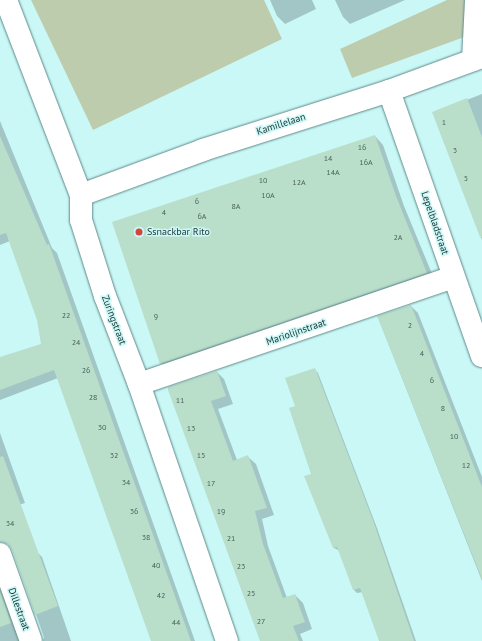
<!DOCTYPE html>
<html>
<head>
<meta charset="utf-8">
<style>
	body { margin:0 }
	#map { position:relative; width:482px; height:641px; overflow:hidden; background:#caf8f7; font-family:"PT Sans",sans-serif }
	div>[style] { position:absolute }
	.green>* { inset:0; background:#beccae }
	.shadow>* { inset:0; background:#0003 }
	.building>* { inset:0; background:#b9deca }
	.roads { filter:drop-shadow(0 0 1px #5e8988) drop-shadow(0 0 1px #5e8988) }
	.minor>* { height:22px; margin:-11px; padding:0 11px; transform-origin:11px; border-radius:11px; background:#fff }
	.dots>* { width:11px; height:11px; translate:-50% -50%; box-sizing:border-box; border:2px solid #caf8f7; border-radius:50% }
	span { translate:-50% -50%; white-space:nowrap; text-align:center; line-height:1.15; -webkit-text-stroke:3px #caf8f7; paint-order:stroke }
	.number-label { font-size:8px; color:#4c625d }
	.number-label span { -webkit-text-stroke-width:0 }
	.street-label { font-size:10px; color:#273939 }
	.poi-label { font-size:10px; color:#273939 }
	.left { translate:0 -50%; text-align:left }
</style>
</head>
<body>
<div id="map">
	<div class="green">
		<div style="clip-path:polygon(31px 0,264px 0,282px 39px,93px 130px)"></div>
		<div style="clip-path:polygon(447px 0,465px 0,467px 36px,352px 78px,340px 49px)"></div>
	</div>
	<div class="shadow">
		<div style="clip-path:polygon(270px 0,312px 0,316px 9px,285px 24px,277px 16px)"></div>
		<div style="clip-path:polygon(335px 0,405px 0,350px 24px,343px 17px)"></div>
		<div style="clip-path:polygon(482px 94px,482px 240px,433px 113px)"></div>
		<div style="clip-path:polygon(0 121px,52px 248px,57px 253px,195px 641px,152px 641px,58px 378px,0 400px,0 358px,42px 344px,38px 319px,10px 241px,0 245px)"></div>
		<div style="clip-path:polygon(375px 136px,383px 145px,404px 206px,435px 281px,169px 372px,161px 363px)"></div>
		<div style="clip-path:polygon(411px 306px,418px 313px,482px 477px,482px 581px,378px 317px)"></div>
		<div style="clip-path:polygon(314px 369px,318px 373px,377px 528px,416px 641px,381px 641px,363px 592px,357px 593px,354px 590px,340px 551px,334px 548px,296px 406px)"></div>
		<div style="clip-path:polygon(217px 372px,224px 379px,233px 404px,218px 409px,237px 460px,248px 457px,256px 464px,274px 515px,262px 519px,268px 546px,287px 598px,295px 595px,303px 603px,312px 629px,300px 634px,303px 641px,261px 641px,169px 388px)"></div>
		<div style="clip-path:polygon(0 433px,25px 503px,0 511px)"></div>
		<div style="clip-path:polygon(38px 553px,42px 557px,71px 641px,43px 641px,44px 637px,16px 558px)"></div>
		<div style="clip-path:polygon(0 586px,20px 641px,0 641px)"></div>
	</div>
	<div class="building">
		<div style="clip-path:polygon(467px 98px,482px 137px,482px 237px,480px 237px,432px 112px)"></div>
		<div style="clip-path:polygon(375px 135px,396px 196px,427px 273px,160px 364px,112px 222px)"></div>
		<div style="clip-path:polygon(0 136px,47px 245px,49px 244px,191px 641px,151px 641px,54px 370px,0 390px,0 357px,41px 344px,37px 320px,6px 233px,0 235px)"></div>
		<div style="clip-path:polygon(411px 305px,482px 487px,482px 579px,377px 316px)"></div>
		<div style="clip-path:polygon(315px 368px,374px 523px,414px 641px,379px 641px,360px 588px,353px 590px,337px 547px,333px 548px,304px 476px,311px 474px,289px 408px,295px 406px,285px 378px)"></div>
		<div style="clip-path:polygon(217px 371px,226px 396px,211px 401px,233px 461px,248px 455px,267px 508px,255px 511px,263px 544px,283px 598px,295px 594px,305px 622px,293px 626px,299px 641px,260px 641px,168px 390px,168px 387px)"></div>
		<div style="clip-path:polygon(3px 456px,58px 606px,35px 615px,12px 550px,8px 544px,0 542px,0 457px)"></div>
		<div style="clip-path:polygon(0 591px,11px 623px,0 627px)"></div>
	</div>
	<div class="roads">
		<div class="minor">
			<div style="left:6px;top:0;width:209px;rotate:69deg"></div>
			<div style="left:81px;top:195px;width:25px;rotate:90deg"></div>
			<div style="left:81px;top:220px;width:80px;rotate:72.5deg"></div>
			<div style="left:105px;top:296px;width:94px;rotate:68.9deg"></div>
			<div style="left:139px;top:384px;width:272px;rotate:71.1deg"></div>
			<div style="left:473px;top:60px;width:60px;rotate:-87.1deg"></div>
			<div style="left:389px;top:91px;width:281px;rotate:70.7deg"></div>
			<div style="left:81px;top:195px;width:130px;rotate:-20.2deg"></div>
			<div style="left:203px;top:150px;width:195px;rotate:-17.6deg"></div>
			<div style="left:389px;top:91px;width:99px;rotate:-20.1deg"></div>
			<div style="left:139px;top:384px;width:332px;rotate:-18.8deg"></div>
			<div style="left:0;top:554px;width:92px;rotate:70.4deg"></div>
		</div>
	</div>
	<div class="dots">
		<div style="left:139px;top:232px;background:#d2443d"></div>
	</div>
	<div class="number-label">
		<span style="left:444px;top:123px">1</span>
		<span style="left:362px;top:148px">16</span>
		<span style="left:455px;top:151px">3</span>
		<span style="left:328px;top:159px">14</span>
		<span style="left:366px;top:163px">16A</span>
		<span style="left:333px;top:173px">14A</span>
		<span style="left:466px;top:179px">5</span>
		<span style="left:263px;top:181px">10</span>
		<span style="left:299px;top:183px">12A</span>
		<span style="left:268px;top:196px">10A</span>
		<span style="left:197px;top:202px">6</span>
		<span style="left:236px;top:207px">8A</span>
		<span style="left:164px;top:213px">4</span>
		<span style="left:202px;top:217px">6A</span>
		<span style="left:398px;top:238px">2A</span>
		<span style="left:66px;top:316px">22</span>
		<span style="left:156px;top:317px">9</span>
		<span style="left:410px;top:326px">2</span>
		<span style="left:76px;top:343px">24</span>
		<span style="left:422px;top:354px">4</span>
		<span style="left:86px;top:371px">26</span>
		<span style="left:432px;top:381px">6</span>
		<span style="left:93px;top:398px">28</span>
		<span style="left:180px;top:401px">11</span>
		<span style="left:443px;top:409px">8</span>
		<span style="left:102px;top:428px">30</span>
		<span style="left:191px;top:429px">13</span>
		<span style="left:454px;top:437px">10</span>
		<span style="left:114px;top:456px">32</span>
		<span style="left:201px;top:456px">15</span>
		<span style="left:466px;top:466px">12</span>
		<span style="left:126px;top:483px">34</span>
		<span style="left:211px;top:484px">17</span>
		<span style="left:134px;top:512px">36</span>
		<span style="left:221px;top:512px">19</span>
		<span style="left:10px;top:524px">34</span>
		<span style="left:146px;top:538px">38</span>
		<span style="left:231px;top:539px">21</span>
		<span style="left:156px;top:566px">40</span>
		<span style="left:241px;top:567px">23</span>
		<span style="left:251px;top:594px">25</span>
		<span style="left:161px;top:596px">42</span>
		<span style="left:261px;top:622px">27</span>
		<span style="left:176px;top:623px">44</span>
	</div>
	<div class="street-label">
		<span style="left:281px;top:124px;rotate:-18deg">Kamillelaan</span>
		<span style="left:435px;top:223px;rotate:71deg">Lepelbladstraat</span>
		<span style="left:114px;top:320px;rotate:69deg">Zuringstraat</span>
		<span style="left:296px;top:332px;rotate:-19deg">Mariolijnstraat</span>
		<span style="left:19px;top:609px;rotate:70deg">Dillestraat</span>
	</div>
	<div class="poi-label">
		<span class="left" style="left:147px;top:232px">Ssnackbar Rito</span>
	</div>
</div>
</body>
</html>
